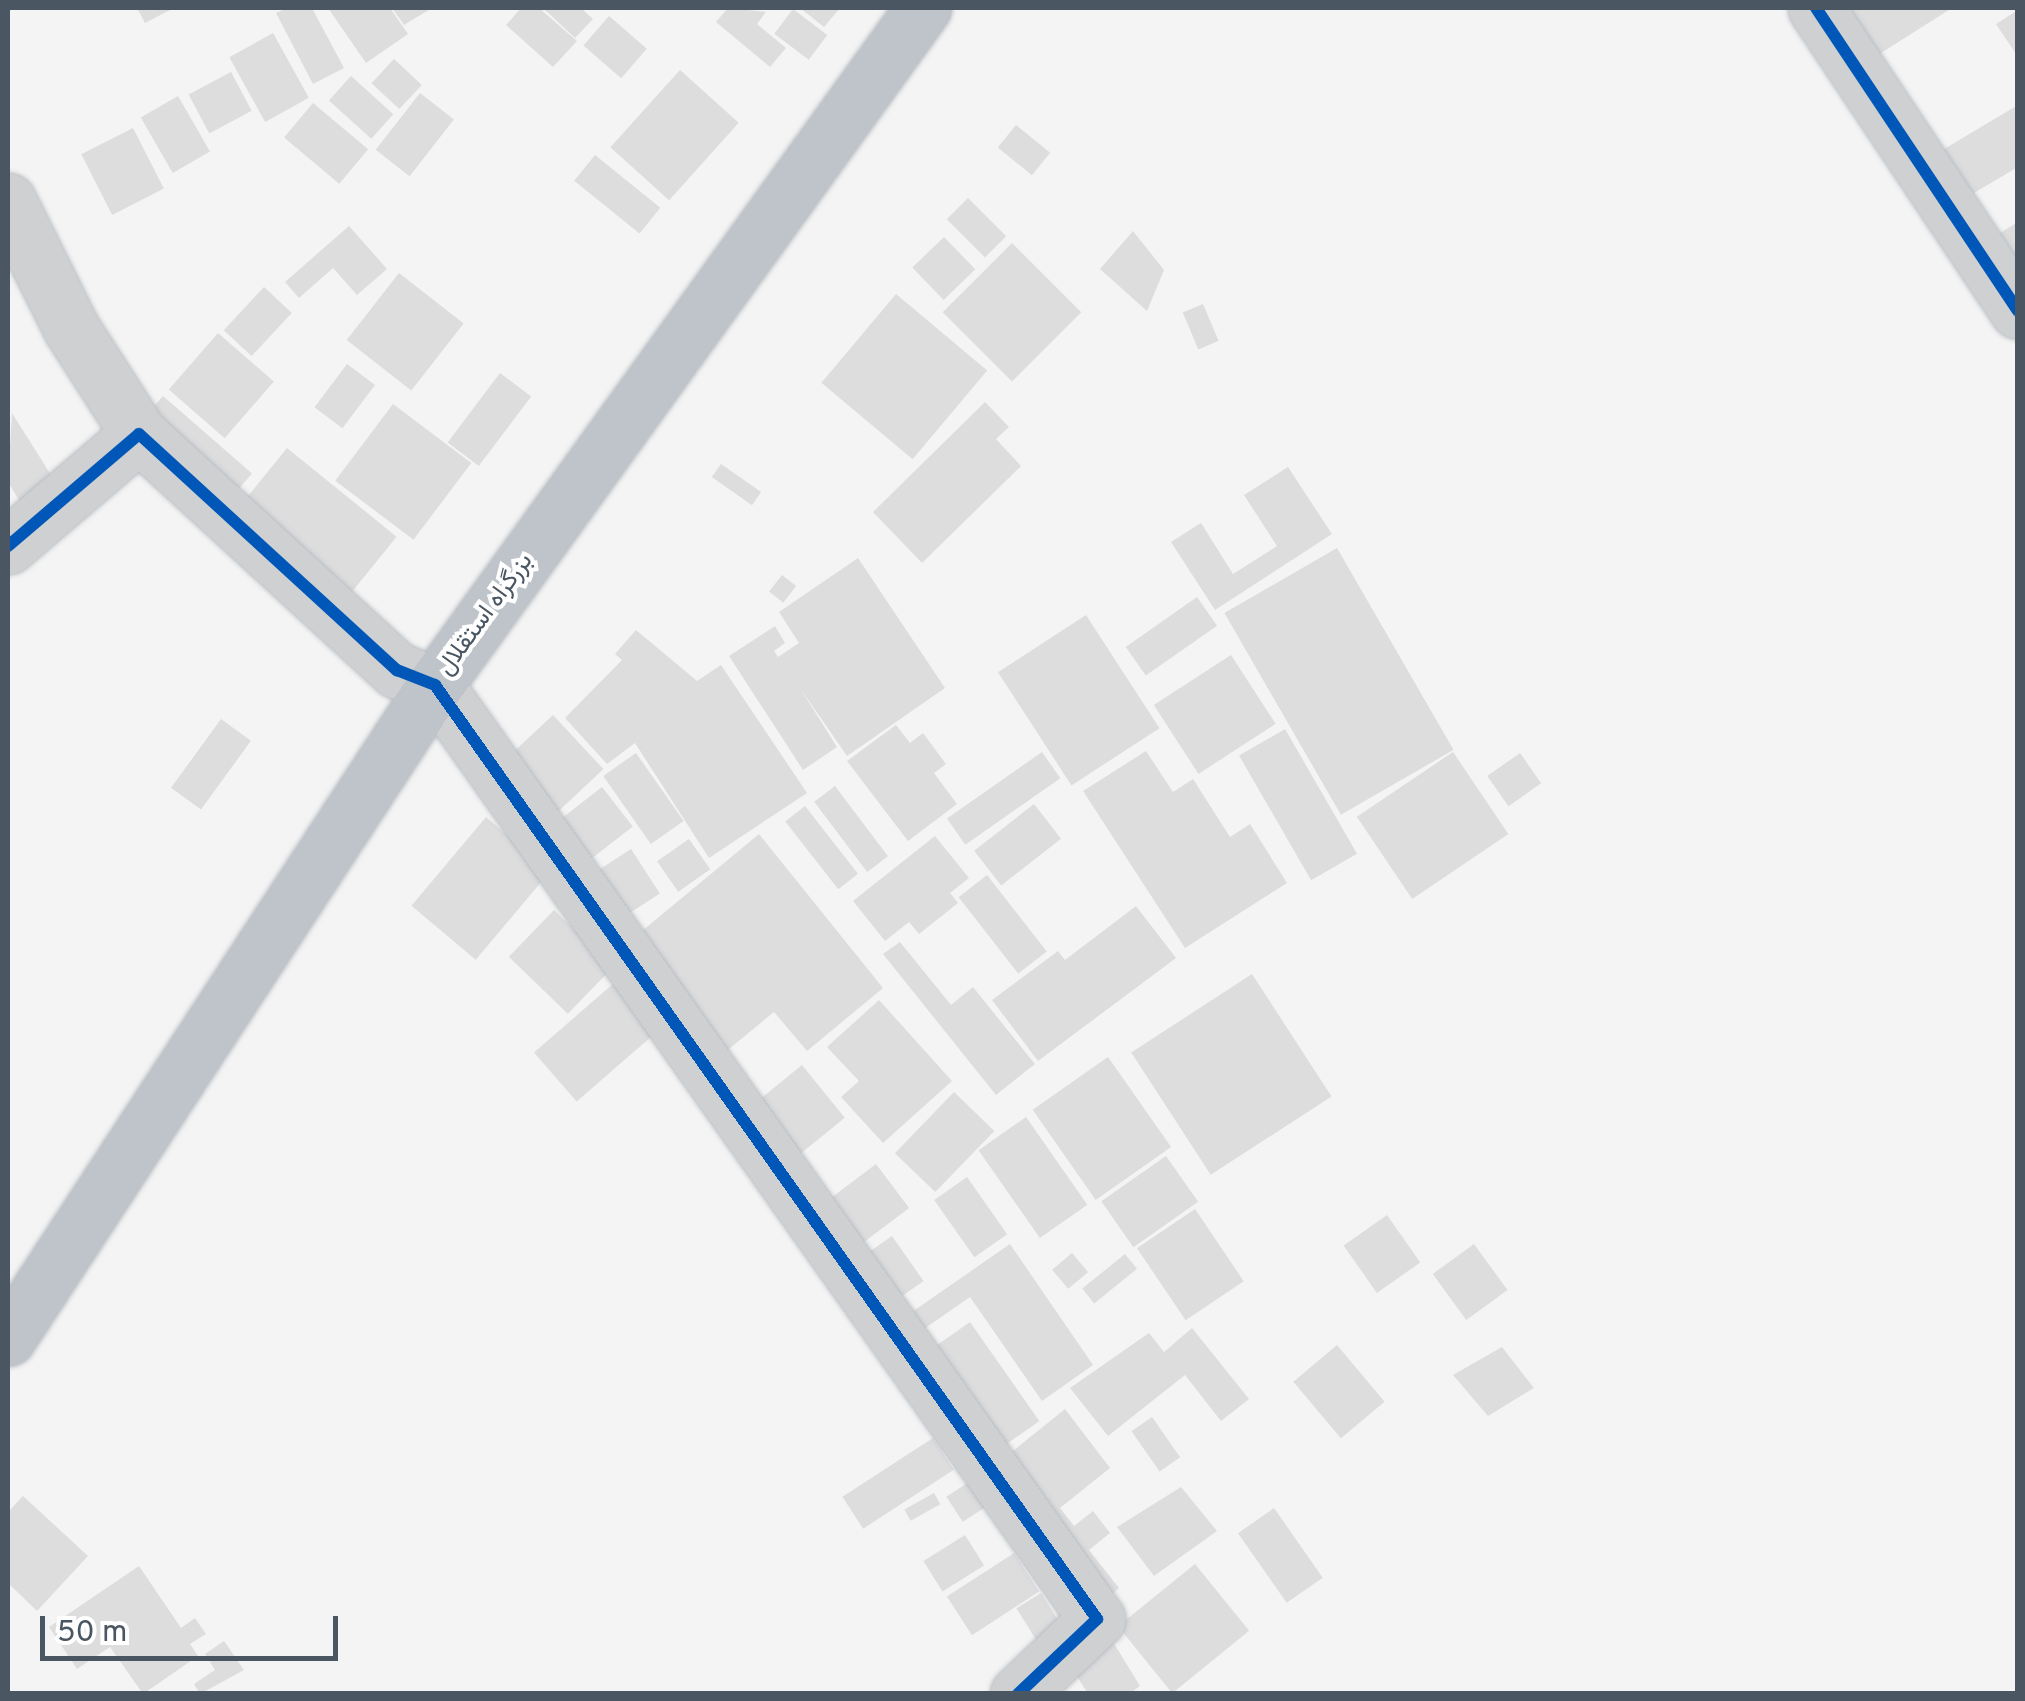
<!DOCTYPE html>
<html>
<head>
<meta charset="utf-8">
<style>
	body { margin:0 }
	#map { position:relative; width:2025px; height:1701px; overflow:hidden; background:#f4f4f4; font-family:Overpass,Vazirmatn,sans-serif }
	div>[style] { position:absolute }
	.building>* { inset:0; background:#ddddde; transform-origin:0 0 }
	.roads { filter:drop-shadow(0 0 2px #b9bec3) drop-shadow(0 0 2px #b9bec3) }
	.minor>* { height:55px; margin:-27.5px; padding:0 27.5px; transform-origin:27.5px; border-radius:27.5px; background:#ced0d2 }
	.highway>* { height:55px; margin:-27.5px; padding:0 27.5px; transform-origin:27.5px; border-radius:27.5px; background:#bec4c9 }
	.cycleway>* { height:12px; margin:-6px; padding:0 6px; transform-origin:6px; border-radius:6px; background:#0057b8 }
	span { translate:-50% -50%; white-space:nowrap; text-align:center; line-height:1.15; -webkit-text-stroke:8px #fff; paint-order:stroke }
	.street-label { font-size:25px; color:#4a5661 }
	.frame { position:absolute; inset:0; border:10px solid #4a5661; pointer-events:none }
	.scale { position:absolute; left:40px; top:1616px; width:298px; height:45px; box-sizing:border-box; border:5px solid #4a5661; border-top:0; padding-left:12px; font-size:30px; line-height:35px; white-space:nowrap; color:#4a5661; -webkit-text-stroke:8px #fff; paint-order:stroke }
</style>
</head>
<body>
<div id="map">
	<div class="building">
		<div style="clip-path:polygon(137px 8px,174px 8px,145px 23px)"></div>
		<div style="clip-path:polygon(287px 8px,312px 8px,344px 68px,313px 84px,276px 13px)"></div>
		<div style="clip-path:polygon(328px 8px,390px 8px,408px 34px,366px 63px)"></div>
		<div style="clip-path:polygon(392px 8px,432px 8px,404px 25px)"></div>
		<div style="clip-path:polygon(521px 8px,539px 8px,577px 41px,553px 67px,506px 25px)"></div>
		<div style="clip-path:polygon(543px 8px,581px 8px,593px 19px,575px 38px)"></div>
		<div style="clip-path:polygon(728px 8px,766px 12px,757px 24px,786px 48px,770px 67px,716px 22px)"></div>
		<div style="clip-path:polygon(800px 8px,840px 8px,824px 27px)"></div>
		<div style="clip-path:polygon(1835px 8px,1952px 8px,1870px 60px)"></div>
		<div style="left:793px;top:9px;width:43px;height:31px;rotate:37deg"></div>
		<div style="clip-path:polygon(2018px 10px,2018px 57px,1996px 24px)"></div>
		<div style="left:609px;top:16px;width:50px;height:39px;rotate:41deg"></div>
		<div style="left:273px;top:33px;width:74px;height:50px;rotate:61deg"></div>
		<div style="left:394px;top:59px;width:38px;height:33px;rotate:43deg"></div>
		<div style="left:680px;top:70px;width:79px;height:104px;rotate:42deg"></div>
		<div style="left:231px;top:72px;width:44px;height:48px;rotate:62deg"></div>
		<div style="left:351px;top:76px;width:57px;height:33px;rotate:42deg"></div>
		<div style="left:420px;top:93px;width:43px;height:72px;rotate:38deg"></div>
		<div style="left:178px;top:96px;width:64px;height:43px;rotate:60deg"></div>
		<div style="left:313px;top:103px;width:72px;height:45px;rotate:40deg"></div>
		<div style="clip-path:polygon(2018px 105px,2018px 167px,1962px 200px,1934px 155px)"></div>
		<div style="left:1016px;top:125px;width:44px;height:29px;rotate:39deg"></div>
		<div style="left:133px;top:128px;width:68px;height:58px;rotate:63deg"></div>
		<div style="left:595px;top:155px;width:84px;height:33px;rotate:39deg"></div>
		<div style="left:968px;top:198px;width:54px;height:30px;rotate:45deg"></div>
		<div style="clip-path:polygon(2018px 222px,2018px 291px,1987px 241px)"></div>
		<div style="clip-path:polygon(349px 226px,387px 269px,357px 295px,333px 268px,299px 298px,285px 282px)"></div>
		<div style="clip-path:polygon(1133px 231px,1164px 270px,1147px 311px,1100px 269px)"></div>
		<div style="left:944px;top:237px;width:45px;height:44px;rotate:46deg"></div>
		<div style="left:1012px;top:243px;width:98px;height:98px;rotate:45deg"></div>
		<div style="left:399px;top:273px;width:82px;height:85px;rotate:38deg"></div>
		<div style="left:264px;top:287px;width:38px;height:59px;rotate:43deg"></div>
		<div style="left:896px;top:294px;width:119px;height:116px;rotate:40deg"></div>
		<div style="left:1203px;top:304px;width:40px;height:22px;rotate:67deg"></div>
		<div style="left:218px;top:333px;width:74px;height:75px;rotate:41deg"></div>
		<div style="left:347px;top:364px;width:35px;height:54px;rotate:37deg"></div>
		<div style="left:500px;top:373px;width:39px;height:87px;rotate:37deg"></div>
		<div style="left:163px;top:396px;width:118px;height:26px;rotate:41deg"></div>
		<div style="clip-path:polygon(985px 402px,1009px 427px,996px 439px,1021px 466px,922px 563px,873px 512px)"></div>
		<div style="left:393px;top:404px;width:98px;height:96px;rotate:37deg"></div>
		<div style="clip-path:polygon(12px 413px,56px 483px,22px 505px,8px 482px)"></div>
		<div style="left:287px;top:448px;width:141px;height:72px;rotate:39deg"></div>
		<div style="left:721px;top:464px;width:49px;height:16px;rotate:35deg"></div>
		<div style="clip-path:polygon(1288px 467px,1332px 534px,1215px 610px,1171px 542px,1201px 523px,1233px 574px,1277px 546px,1244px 495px)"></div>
		<div style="left:1337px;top:548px;width:233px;height:130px;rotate:60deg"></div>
		<div style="clip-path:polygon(858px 558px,945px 688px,847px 756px,800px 688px,837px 747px,803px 770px,729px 656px,775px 626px,785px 643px,774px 651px,778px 657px,799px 643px,779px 612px)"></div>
		<div style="left:782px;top:575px;width:18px;height:21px;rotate:38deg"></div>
		<div style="left:1197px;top:597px;width:35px;height:87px;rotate:55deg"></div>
		<div style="left:1086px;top:615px;width:135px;height:105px;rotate:57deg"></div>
		<div style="clip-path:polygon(636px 630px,697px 681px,721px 665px,807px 793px,709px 858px,635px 743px,607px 764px,565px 718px,622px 660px,615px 654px)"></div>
		<div style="left:1231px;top:655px;width:82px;height:92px;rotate:57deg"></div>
		<div style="left:553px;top:715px;width:74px;height:73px;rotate:47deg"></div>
		<div style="left:221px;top:719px;width:37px;height:85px;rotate:36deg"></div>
		<div style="clip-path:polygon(896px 725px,910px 743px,923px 733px,946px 764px,934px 773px,957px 804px,908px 841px,847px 761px)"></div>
		<div style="left:1285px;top:729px;width:144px;height:53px;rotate:60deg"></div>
		<div style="clip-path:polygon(1146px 751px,1173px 792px,1193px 779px,1230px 837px,1250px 824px,1287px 883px,1185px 948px,1083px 791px)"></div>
		<div style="left:1042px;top:752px;width:32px;height:116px;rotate:55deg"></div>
		<div style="left:1453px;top:752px;width:99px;height:116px;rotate:56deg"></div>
		<div style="left:636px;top:753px;width:83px;height:40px;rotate:55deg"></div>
		<div style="left:1520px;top:753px;width:37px;height:40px;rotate:55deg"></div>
		<div style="left:835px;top:786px;width:88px;height:26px;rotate:53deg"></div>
		<div style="left:602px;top:787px;width:50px;height:68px;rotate:52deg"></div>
		<div style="left:1034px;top:804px;width:44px;height:76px;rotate:52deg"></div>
		<div style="left:805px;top:806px;width:86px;height:25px;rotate:52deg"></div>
		<div style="left:486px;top:817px;width:84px;height:116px;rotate:40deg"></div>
		<div style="clip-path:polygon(759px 834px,883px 988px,807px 1051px,774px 1012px,718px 1058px,624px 946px)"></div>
		<div style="clip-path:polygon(935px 836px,969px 878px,950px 893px,958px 903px,919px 934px,909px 922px,885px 941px,853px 901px)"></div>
		<div style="left:689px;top:839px;width:37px;height:39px;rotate:55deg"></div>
		<div style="left:631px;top:849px;width:53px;height:53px;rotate:57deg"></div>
		<div style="left:987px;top:875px;width:97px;height:36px;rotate:52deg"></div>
		<div style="clip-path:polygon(1136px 906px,1176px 958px,1038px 1061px,992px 1000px,1058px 951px,1065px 960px)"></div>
		<div style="left:554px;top:910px;width:82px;height:65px;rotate:44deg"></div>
		<div style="clip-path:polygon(900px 942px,951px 1005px,973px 987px,1035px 1064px,996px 1095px,883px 954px)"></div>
		<div style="left:1252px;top:974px;width:146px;height:144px;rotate:57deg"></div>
		<div style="left:614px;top:983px;width:65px;height:106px;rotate:49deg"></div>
		<div style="clip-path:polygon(879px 1000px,952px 1081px,883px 1143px,841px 1097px,859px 1081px,827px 1047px)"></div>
		<div style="left:1108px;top:1057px;width:110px;height:92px;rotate:55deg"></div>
		<div style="left:802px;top:1065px;width:68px;height:67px;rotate:51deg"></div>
		<div style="left:954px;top:1092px;width:56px;height:85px;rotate:44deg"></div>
		<div style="left:1026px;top:1117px;width:107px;height:58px;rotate:55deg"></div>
		<div style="left:1166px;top:1156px;width:56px;height:79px;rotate:55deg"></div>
		<div style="left:876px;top:1164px;width:55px;height:61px;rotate:53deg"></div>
		<div style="left:967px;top:1177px;width:70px;height:40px;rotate:55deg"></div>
		<div style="left:1195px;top:1209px;width:87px;height:70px;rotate:56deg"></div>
		<div style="left:1387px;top:1215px;width:58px;height:53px;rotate:55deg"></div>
		<div style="left:892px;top:1236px;width:55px;height:42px;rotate:55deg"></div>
		<div style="clip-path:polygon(1010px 1244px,1093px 1365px,1042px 1401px,970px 1297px,911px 1338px,899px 1321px)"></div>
		<div style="left:1474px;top:1244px;width:57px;height:51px;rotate:54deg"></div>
		<div style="left:1072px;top:1253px;width:25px;height:26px;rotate:50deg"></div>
		<div style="left:1125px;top:1254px;width:19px;height:55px;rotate:51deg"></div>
		<div style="left:970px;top:1322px;width:121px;height:57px;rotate:55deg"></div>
		<div style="clip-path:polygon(1192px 1328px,1249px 1399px,1221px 1421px,1185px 1375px,1108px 1436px,1070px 1388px,1149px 1333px,1164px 1352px)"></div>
		<div style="left:1337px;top:1345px;width:74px;height:57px;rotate:50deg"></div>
		<div style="clip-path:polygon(1502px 1347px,1534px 1388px,1488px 1416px,1453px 1375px)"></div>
		<div style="clip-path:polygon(1065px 1409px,1110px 1468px,1060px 1508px,1074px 1526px,1093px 1511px,1110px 1533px,1089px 1550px,1119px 1588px,1099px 1605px,998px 1463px)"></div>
		<div style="left:1152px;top:1417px;width:49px;height:25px;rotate:55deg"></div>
		<div style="left:933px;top:1438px;width:38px;height:108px;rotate:57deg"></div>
		<div style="left:969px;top:1482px;width:30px;height:27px;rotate:57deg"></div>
		<div style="clip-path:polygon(1181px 1487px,1217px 1531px,1154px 1576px,1117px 1527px)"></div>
		<div style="left:934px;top:1493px;width:13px;height:34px;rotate:61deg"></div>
		<div style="clip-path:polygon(23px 1496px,88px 1556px,37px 1611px,8px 1583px,8px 1512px)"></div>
		<div style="left:1274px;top:1508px;width:85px;height:44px;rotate:55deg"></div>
		<div style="left:965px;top:1535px;width:36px;height:49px;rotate:58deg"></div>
		<div style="left:1014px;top:1553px;width:46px;height:80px;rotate:57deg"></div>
		<div style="left:1195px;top:1564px;width:86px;height:99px;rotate:51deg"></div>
		<div style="clip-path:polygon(139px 1566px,181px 1628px,195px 1618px,206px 1634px,190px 1644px,198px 1656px,143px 1694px,110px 1647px,77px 1669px,49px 1627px)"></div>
		<div style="left:1041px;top:1593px;width:53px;height:29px;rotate:58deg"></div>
		<div style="clip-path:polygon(1110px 1637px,1140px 1686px,1129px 1694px,1088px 1694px,1069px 1663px)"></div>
		<div style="clip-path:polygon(224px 1641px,244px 1670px,200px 1694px,194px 1684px,215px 1670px,205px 1654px)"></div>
	</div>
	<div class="roads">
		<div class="minor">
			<div style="left:1816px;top:8px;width:364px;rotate:56.3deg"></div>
			<div style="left:8px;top:201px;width:142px;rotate:63.6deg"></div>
			<div style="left:71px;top:328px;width:126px;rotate:57.3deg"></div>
			<div style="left:8px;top:546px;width:172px;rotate:-40.5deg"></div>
			<div style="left:139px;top:434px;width:350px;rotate:42.5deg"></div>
			<div style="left:397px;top:670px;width:41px;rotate:21.5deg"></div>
			<div style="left:435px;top:685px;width:1145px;rotate:54.67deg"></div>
			<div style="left:1097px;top:1619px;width:109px;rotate:136.5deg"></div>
		</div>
		<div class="highway">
			<div style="left:8px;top:1338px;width:780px;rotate:-56.82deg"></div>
			<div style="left:435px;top:685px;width:835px;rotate:-54.21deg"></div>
		</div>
	</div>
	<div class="cycleway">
		<div style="left:1816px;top:8px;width:364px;rotate:56.3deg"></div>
		<div style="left:8px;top:546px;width:172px;rotate:-40.5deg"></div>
		<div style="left:139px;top:434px;width:350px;rotate:42.5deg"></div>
		<div style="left:397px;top:670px;width:41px;rotate:21.5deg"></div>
		<div style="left:435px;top:685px;width:1145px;rotate:54.67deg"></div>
		<div style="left:1097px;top:1619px;width:109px;rotate:136.5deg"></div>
	</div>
	<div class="street-label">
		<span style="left:486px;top:615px;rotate:-54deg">بزرگراه استقلال</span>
	</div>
	<div class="frame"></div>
	<div class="scale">50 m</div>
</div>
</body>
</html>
